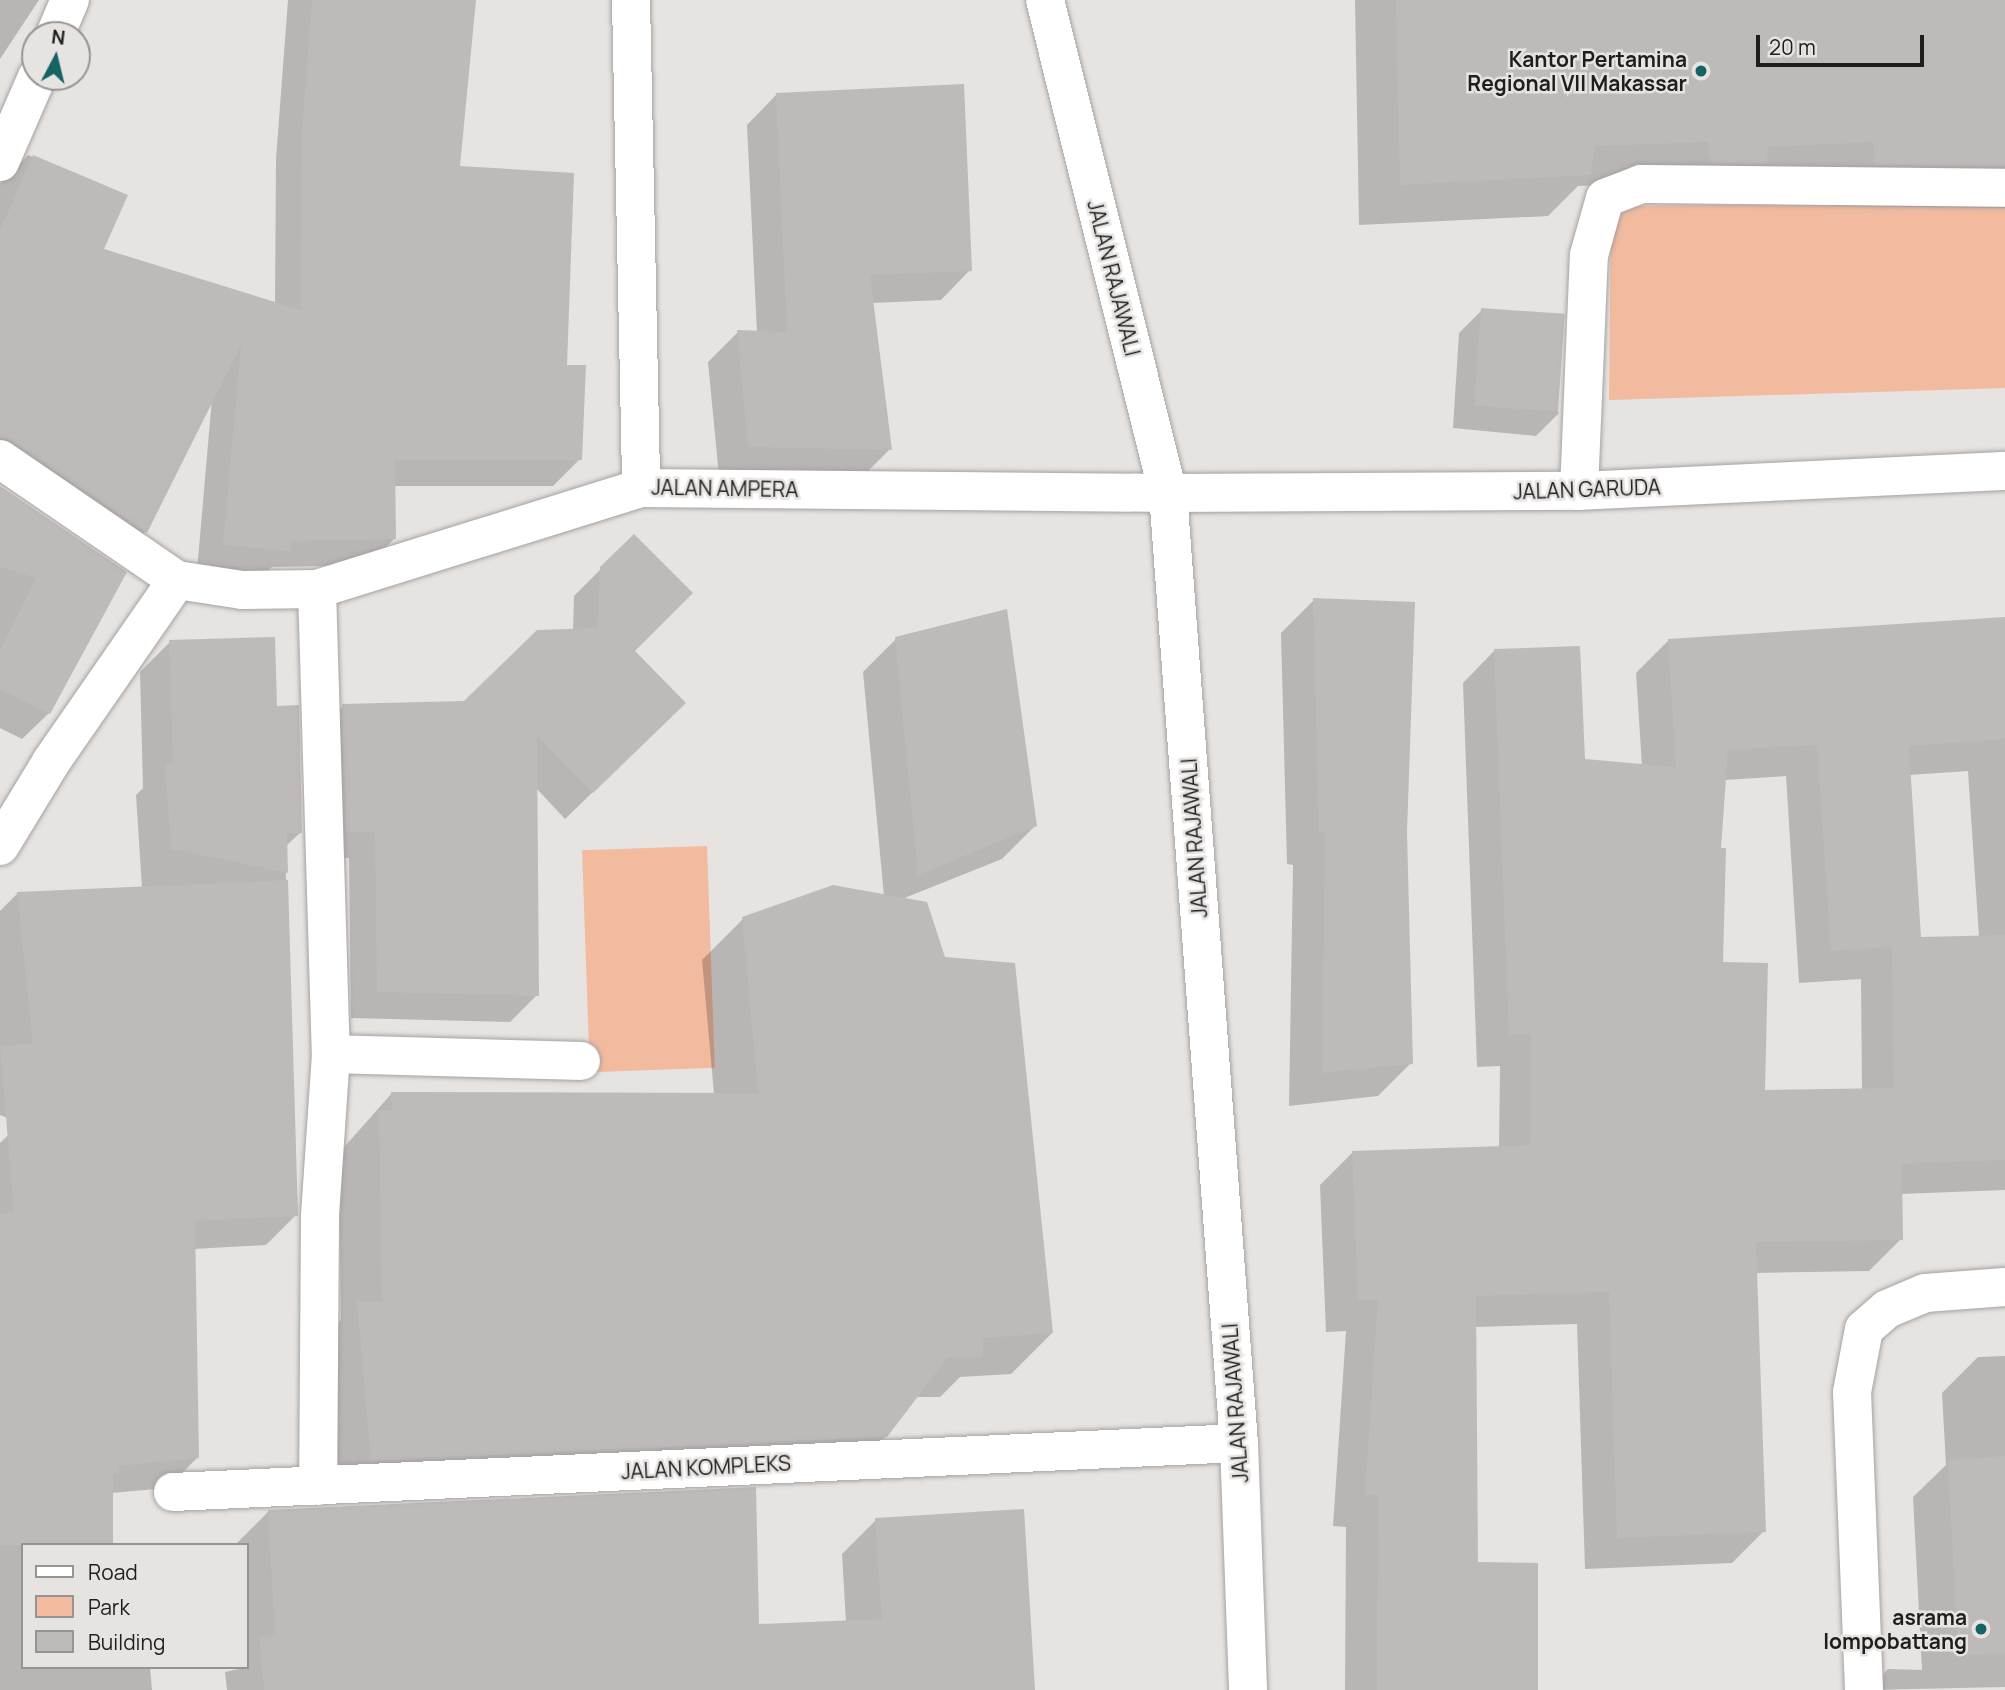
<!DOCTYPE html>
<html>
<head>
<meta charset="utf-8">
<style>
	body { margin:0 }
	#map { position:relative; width:2005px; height:1690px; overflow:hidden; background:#e6e3e1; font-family:Manrope,sans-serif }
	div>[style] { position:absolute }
	.green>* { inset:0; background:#f2ba9e; transform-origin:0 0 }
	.shadow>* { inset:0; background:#0003 }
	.building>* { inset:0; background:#bebab9; transform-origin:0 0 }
	.roads { filter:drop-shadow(0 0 2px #a5a2a0) drop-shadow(0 0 2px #a5a2a0) }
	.minor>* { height:38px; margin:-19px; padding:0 19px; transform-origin:19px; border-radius:19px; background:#fff }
	.major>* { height:38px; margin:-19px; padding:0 19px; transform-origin:19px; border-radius:19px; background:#fff }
	.dots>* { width:19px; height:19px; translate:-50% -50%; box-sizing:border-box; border:4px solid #e6e3e1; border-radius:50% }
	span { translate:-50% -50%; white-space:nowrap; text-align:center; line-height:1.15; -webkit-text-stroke:5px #e6e3e1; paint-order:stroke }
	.poi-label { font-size:21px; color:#1f1e1d; font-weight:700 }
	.right { translate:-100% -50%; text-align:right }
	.street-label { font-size:21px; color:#1f1e1d }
	.legend { position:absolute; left:21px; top:1543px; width:228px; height:126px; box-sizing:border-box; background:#e6e3e1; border:2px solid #969493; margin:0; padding:9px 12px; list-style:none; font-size:21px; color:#1f1e1d }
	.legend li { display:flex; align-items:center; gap:14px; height:35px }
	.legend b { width:35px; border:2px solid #969493 }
	.north { position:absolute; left:21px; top:21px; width:70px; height:70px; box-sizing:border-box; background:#e6e3e1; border:2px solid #969493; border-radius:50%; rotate:7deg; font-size:19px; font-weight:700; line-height:28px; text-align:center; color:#1f1e1d }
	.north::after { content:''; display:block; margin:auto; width:24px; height:32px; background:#146466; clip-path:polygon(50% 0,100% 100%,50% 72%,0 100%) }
	.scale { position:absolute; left:1756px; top:35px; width:168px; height:32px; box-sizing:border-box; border:4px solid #1f1e1d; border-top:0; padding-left:9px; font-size:21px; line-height:24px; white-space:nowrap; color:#1f1e1d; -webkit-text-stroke:5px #e6e3e1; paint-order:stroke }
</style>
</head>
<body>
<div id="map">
	<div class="green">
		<div style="clip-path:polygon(2005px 202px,2005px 388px,1609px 400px,1611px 212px,1623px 206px)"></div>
		<div style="left:707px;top:846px;width:222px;height:125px;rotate:88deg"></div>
	</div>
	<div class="shadow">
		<div style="clip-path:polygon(0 0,39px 0,0 59px)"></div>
		<div style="clip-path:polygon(288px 0,475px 0,458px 168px,565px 367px,580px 459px,553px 486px,393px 486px,394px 539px,368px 565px,272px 567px,262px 577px,197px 571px,212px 398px,145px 532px,119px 558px,0 477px,0 184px,28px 155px,126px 196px,102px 250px,275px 304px,276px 159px)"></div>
		<div style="clip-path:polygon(1355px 0,2005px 0,2005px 208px,1834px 206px,1832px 183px,1740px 187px,1723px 204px,1670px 204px,1667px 183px,1578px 186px,1548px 216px,1359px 225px)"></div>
		<div style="clip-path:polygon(776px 95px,970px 270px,941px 300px,872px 303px,890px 449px,860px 479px,719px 476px,708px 362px,738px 332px,757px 333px,747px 125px)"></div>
		<div style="clip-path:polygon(1482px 310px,1559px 413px,1536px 436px,1453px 428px,1459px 333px)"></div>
		<div style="clip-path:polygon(0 488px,125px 573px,49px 713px,22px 739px,0 728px)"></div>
		<div style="clip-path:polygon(634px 536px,632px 651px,657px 730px,565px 819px,536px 788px,537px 995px,510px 1022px,351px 1018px,349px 858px,320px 858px,316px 733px,343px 706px,465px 703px,573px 630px,574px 596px)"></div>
		<div style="clip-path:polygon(1314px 600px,1406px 833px,1411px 1063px,1378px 1096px,1289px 1106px,1293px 865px,1287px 864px,1281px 633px)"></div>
		<div style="clip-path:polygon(evenodd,2005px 618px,2005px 1190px,1900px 1194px,1901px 1239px,1869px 1271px,1755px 1273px,1764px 1531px,1732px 1563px,1585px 1569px,1577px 1324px,1475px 1327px,1476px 1564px,1536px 1690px,1345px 1690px,1346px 1527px,1333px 1526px,1346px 1331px,1326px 1332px,1320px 1185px,1352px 1153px,1499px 1148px,1500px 1066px,1477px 1067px,1463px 683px,1495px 650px,1583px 761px,1642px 766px,1636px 673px,1668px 641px,2005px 618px,1968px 771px,1979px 937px,1920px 939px,1909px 775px,1968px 771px,2005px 618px,1786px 776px,1799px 983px,1861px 979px,1862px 1090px,1763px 1092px,1721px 963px,1719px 850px,1724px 780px,1786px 776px)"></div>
		<div style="clip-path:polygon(896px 639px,1035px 826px,1002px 859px,902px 899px,944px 958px,1052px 1333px,1011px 1374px,960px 1377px,940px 1397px,915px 1397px,886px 1436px,844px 1478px,331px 1501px,317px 1344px,341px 1320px,339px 1153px,392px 1093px,714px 1094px,702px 960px,743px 919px,884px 896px,863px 672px)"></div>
		<div style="clip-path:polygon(170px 642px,275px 708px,301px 832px,285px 847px,296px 1215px,266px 1245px,193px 1249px,197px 1458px,167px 1488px,111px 1493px,23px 1545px,23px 1667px,150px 1667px,152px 1690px,0 1690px,0 1143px,7px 1136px,82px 1146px,0 1115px,0 911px,18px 893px,142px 888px,136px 795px,143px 788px,140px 672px)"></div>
		<div style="clip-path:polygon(2005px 1356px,2005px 1687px,1868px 1690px,1888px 1669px,1922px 1670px,1913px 1497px,1946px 1465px,1942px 1393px,1978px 1357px)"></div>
		<div style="clip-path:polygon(269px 1511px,757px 1626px,846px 1622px,842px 1554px,876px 1520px,1033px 1690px,227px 1690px,225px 1672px,247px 1667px,247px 1545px,235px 1545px)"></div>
	</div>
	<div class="building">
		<div style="clip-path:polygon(312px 0,476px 0,460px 166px,574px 173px,567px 365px,586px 365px,582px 460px,395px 460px,396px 539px,291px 541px,290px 551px,223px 545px,241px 345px,147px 533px,12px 441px,0 437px,0 230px,33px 155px,128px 195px,104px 249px,301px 310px,302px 131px)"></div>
		<div style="clip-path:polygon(1396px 0,2005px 0,2005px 166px,1875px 165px,1873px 142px,1768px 147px,1767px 164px,1711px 163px,1708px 142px,1595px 146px,1591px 175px,1400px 185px)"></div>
		<div style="clip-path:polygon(964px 84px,972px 271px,870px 275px,892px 450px,748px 447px,737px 330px,787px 332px,776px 93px)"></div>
		<div style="left:1481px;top:308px;width:84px;height:98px;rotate:4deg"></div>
		<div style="clip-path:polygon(0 486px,127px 572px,50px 714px,0 689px,0 650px,36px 578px,0 567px)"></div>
		<div style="clip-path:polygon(634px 534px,693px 593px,635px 651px,686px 703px,593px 793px,537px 736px,539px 996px,377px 992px,375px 832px,346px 832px,342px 704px,464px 701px,537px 630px,598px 628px,600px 567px)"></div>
		<div style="clip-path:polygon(1313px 598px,1415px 602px,1407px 833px,1413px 1064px,1322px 1073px,1325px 832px,1319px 832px)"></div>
		<div style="clip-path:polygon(1007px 609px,1037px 826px,918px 875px,895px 637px)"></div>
		<div style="clip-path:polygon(evenodd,2005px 617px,2005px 739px,1909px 746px,1921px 937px,2005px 935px,2005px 1160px,1902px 1164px,1903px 1240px,1756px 1242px,1766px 1532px,1617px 1538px,1609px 1292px,1476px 1296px,1478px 1562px,1538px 1563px,1538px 1690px,1377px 1690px,1378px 1495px,1365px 1495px,1378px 1300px,1358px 1300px,1352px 1151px,1530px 1145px,1531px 1035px,1509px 1035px,1494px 649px,1580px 646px,1585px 759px,1676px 767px,1668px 639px,2005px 617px,1817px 745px,1831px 951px,1892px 947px,1894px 1088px,1765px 1090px,1768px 963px,1723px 962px,1726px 848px,1721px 848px,1728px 750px,1817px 745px)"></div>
		<div style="clip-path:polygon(275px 637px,277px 706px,299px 705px,302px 833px,287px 833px,288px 873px,171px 849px,165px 763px,173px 763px,169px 640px)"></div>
		<div style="clip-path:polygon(288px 880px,298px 1216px,195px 1221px,199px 1458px,118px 1466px,119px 1473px,113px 1473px,113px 1545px,0 1545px,0 1213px,14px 1212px,0 1046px,33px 1043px,17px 892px)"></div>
		<div style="clip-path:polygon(833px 885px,927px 902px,945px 957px,1015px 963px,1053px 1333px,983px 1338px,983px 1357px,948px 1357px,887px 1437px,371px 1461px,357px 1301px,382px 1301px,379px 1110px,392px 1110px,391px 1092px,758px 1093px,742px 917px)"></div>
		<div style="clip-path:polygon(2005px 1456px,2005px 1653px,1958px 1656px,1948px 1460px)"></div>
		<div style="clip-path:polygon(756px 1487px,759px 1624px,882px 1619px,875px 1518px,1024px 1509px,1035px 1690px,264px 1690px,259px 1636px,275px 1635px,268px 1510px)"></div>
	</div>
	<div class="roads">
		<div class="minor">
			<div style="left:631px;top:0;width:488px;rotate:88.8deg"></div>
			<div style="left:641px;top:488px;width:527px;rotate:0.54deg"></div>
			<div style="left:1168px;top:493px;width:411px;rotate:-0.3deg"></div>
			<div style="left:1579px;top:491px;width:426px;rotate:-2.7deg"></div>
			<div style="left:55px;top:35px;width:38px;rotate:-67deg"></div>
			<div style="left:0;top:162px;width:93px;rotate:-66.5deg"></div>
			<div style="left:0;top:459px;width:214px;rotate:34.4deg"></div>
			<div style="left:177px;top:580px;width:66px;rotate:8.7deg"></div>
			<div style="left:242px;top:590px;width:75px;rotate:-0.8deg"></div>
			<div style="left:317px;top:589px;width:339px;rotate:-17.3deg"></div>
			<div style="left:1579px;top:491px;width:236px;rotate:-87.6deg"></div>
			<div style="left:1589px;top:255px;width:59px;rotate:-74.3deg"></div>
			<div style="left:1605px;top:198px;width:39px;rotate:-21deg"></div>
			<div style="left:1641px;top:184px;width:364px;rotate:0.6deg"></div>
			<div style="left:317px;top:589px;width:465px;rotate:88.3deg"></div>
			<div style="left:331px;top:1054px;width:162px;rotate:93.9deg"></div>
			<div style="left:320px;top:1216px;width:270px;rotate:90.4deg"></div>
			<div style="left:0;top:846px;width:98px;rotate:-58.7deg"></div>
			<div style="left:51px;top:762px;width:221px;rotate:-55.3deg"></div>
			<div style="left:331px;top:1054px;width:250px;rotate:1.6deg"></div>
			<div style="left:173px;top:1492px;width:1067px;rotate:-2.63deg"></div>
			<div style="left:1864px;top:1690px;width:298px;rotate:-92.3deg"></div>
			<div style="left:1852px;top:1392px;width:64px;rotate:-79.2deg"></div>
			<div style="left:1864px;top:1329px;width:30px;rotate:-41deg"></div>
			<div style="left:1887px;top:1309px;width:41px;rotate:-22.8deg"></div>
			<div style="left:1925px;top:1293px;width:80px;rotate:-4.3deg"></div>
		</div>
		<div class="major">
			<div style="left:1045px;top:0;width:508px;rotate:75.99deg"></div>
			<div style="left:1168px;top:493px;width:953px;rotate:85.73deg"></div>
			<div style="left:1239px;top:1443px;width:247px;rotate:87.9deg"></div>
		</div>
	</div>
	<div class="dots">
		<div style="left:1701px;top:71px;background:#146466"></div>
		<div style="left:1981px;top:1629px;background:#146466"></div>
	</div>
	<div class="poi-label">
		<span class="right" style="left:1687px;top:71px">Kantor Pertamina<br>Regional VII Makassar</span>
		<span class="right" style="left:1967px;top:1629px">asrama<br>lompobattang</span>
	</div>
	<div class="street-label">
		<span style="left:1114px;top:278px;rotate:76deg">JALAN RAJAWALI</span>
		<span style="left:725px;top:488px;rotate:1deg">JALAN AMPERA</span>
		<span style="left:1587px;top:489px;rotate:-2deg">JALAN GARUDA</span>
		<span style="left:1194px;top:838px;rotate:-94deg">JALAN RAJAWALI</span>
		<span style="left:1235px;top:1403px;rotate:-94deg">JALAN RAJAWALI</span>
		<span style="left:706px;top:1467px;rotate:-3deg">JALAN KOMPLEKS</span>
	</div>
	<ul class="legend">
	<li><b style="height:9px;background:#fff"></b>Road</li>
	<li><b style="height:19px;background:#f2ba9e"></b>Park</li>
	<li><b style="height:19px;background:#bebab9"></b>Building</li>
	</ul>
	<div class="north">N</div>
	<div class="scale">20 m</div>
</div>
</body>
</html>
